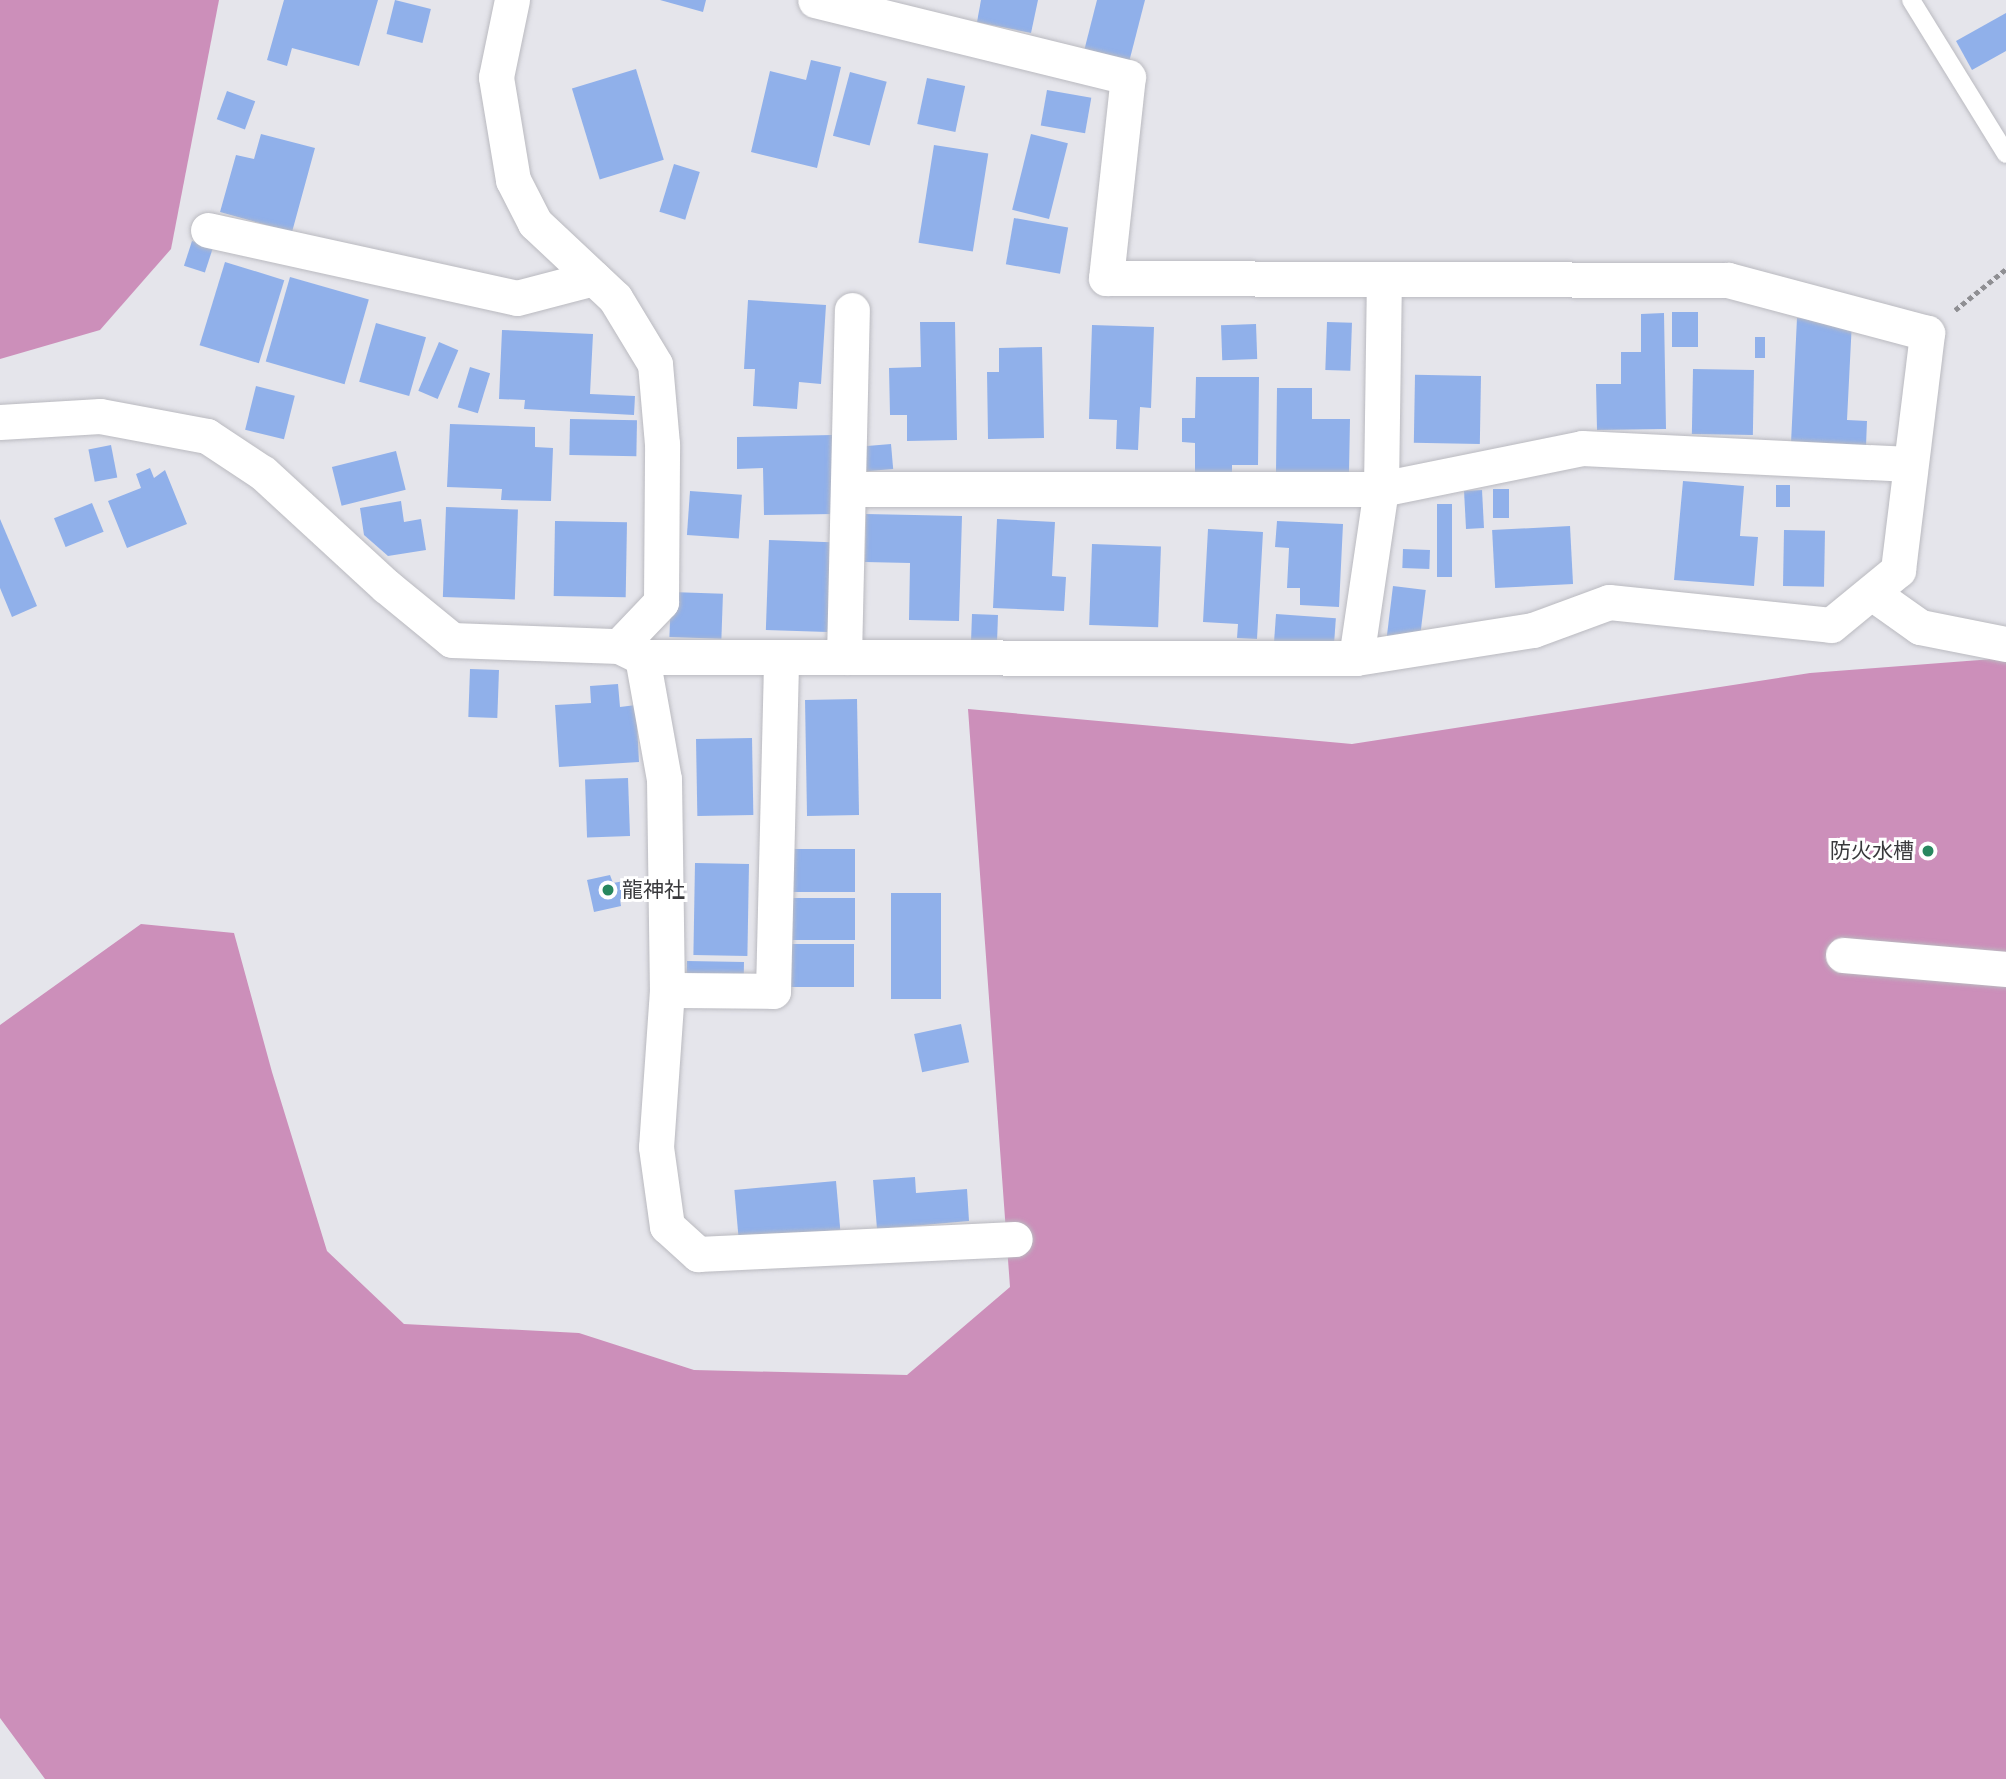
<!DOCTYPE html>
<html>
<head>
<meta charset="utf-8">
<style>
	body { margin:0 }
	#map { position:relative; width:2006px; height:1779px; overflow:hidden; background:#e5e5eb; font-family:"PT Sans","Noto Sans JP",sans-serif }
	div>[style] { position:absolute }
	.forest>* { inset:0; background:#cc8fba }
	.building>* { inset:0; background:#90b0ea; transform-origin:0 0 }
	.path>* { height:4.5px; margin-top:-2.25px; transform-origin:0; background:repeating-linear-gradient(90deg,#8f8f93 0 5px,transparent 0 8.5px) }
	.roads { filter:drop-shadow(0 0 2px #babac0) drop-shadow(0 0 2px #babac0) }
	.service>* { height:18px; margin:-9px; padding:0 9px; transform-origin:9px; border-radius:9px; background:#fff }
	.minor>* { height:35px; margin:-17.5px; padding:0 17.5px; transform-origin:17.5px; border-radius:17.5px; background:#fff }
	.dots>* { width:19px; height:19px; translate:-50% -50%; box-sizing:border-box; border:4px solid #fff; border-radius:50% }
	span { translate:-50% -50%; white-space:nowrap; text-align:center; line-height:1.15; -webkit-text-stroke:6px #fff; paint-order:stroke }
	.poi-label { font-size:21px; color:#39393c }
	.right { translate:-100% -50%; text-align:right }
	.left { translate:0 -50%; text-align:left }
</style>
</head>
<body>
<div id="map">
	<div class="forest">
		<div style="clip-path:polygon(0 0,219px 0,171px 249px,100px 330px,0 359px)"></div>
		<div style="clip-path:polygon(2006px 658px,2006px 1779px,45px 1779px,0 1718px,0 1025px,141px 924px,234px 933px,272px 1072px,327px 1251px,404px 1324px,579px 1333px,694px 1370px,907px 1375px,1010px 1287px,968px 709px,1352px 744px,1810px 673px)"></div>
	</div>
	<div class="building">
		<div style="clip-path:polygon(284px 0,378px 0,359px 66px,292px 48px,287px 66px,267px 60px)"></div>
		<div style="left:395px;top:0;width:37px;height:35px;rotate:14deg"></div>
		<div style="clip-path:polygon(660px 0,706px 0,703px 12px)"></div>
		<div style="clip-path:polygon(981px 0,1038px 0,1031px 33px,977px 22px)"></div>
		<div style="clip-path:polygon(1097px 0,1145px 0,1128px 66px,1083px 55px)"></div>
		<div style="clip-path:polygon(2006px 13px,2006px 51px,1972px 70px,1956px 41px)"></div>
		<div style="clip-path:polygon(811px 60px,841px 67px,817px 168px,751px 152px,770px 71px,806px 80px)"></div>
		<div style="left:636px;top:69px;width:95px;height:67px;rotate:73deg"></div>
		<div style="left:850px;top:72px;width:38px;height:66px;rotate:15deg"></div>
		<div style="left:927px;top:78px;width:39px;height:47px;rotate:12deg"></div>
		<div style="left:1047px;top:90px;width:45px;height:36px;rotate:10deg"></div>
		<div style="left:227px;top:91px;width:30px;height:30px;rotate:20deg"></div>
		<div style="clip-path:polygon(261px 134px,315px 148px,292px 232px,220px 212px,236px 155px,254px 159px)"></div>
		<div style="left:1031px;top:134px;width:38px;height:78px;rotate:14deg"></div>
		<div style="left:934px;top:145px;width:55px;height:99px;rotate:9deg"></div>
		<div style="left:674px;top:164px;width:27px;height:50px;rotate:17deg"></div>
		<div style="left:1014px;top:218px;width:55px;height:47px;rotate:10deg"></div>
		<div style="left:192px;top:241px;width:22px;height:26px;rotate:18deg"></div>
		<div style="left:225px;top:262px;width:62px;height:87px;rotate:17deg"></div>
		<div style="left:290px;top:277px;width:82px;height:88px;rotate:16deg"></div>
		<div style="clip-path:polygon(748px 300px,826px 305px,821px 384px,799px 382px,797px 409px,753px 406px,755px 369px,744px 369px)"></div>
		<div style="left:1672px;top:312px;width:26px;height:35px"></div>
		<div style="clip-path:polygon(1664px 313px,1666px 429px,1597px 430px,1596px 384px,1621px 384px,1621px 352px,1641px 352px,1641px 314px)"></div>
		<div style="clip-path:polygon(1797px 318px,1852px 321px,1847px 420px,1867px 421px,1866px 446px,1791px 443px)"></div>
		<div style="clip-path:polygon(920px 322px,955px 322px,957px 440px,907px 441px,907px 415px,890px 415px,889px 368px,921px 367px)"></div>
		<div style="left:1327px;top:322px;width:25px;height:48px;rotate:2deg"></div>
		<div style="left:376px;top:323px;width:52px;height:61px;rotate:16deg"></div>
		<div style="left:1256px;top:324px;width:35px;height:35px;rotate:88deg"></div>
		<div style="clip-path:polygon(1092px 325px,1154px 327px,1151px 408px,1140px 407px,1138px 450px,1116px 449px,1117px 420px,1089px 419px)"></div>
		<div style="clip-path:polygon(502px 330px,593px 334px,590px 394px,635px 396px,634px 415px,524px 409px,525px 400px,499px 399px)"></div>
		<div style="left:1755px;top:337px;width:10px;height:21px"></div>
		<div style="left:439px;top:342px;width:21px;height:53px;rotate:23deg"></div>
		<div style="clip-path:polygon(1042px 347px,1044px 438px,988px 439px,987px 372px,999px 372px,999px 348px)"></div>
		<div style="left:470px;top:367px;width:21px;height:42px;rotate:17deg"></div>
		<div style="left:1693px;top:369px;width:61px;height:65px;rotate:1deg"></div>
		<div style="left:1481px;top:376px;width:68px;height:66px;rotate:91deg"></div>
		<div style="clip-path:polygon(1196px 377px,1259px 377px,1258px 465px,1232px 465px,1232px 482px,1195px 482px,1195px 443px,1182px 442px,1182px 418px,1195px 418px)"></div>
		<div style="left:256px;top:386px;width:40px;height:45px;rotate:14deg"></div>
		<div style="clip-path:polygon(1277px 388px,1312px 388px,1312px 419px,1350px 419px,1349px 472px,1276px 472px)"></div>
		<div style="left:570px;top:419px;width:67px;height:36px;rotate:1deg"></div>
		<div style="clip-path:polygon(450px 424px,535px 427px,535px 447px,553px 448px,551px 501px,501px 500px,502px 489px,447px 487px)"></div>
		<div style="clip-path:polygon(832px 435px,834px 514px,764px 515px,763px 468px,737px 469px,737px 437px)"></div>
		<div style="left:891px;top:444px;width:25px;height:27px;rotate:85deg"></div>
		<div style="left:111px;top:445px;width:33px;height:23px;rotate:79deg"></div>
		<div style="left:396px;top:451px;width:40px;height:66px;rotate:76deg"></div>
		<div style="clip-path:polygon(150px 468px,154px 478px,165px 470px,187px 524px,127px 548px,108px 501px,141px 488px,136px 474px)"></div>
		<div style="clip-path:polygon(1683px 481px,1744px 486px,1740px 536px,1758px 537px,1754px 586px,1674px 580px)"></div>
		<div style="left:1776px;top:485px;width:14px;height:22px"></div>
		<div style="left:1493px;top:489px;width:16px;height:29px"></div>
		<div style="left:1482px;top:490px;width:38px;height:18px;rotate:87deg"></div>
		<div style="left:690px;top:491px;width:52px;height:44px;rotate:4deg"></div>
		<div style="clip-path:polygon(401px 501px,404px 522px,421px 519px,426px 550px,388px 556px,364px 535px,360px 508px)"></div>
		<div style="left:92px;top:503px;width:31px;height:41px;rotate:68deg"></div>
		<div style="left:1437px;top:504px;width:15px;height:73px"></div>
		<div style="left:446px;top:507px;width:72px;height:90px;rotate:2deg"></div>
		<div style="clip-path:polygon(866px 514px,962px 516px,959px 621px,909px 620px,910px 563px,865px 562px)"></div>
		<div style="clip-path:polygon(0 519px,37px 606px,12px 617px,0 588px)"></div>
		<div style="clip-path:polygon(997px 519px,1055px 522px,1052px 576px,1066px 577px,1064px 611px,993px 608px)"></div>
		<div style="left:555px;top:521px;width:72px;height:75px;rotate:1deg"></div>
		<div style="clip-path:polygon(1277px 521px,1343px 524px,1339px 607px,1300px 605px,1300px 588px,1287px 588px,1289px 548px,1275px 547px)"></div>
		<div style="left:1570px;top:526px;width:58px;height:78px;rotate:87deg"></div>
		<div style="clip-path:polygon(1208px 529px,1263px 532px,1257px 639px,1237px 638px,1238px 624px,1203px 622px)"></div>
		<div style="left:1784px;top:530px;width:41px;height:56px;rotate:1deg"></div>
		<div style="left:769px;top:540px;width:62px;height:90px;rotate:2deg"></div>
		<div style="left:1092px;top:544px;width:69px;height:81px;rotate:2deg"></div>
		<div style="left:1403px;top:549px;width:27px;height:19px;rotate:2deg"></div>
		<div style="left:1393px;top:586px;width:33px;height:50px;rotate:7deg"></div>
		<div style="left:671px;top:592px;width:52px;height:45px;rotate:2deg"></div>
		<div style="left:972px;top:614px;width:26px;height:28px;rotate:2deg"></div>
		<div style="left:1276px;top:614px;width:60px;height:27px;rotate:4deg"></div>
		<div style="left:470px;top:669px;width:29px;height:48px;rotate:2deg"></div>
		<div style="clip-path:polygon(618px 684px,620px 707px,636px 705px,639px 762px,559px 767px,555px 705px,591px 703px,590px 686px)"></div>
		<div style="left:857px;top:699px;width:116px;height:52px;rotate:89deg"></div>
		<div style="left:752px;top:738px;width:77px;height:56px;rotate:89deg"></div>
		<div style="left:628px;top:778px;width:58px;height:43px;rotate:88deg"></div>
		<div style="left:790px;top:849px;width:65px;height:43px"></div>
		<div style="left:695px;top:863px;width:54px;height:92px;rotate:1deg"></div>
		<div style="clip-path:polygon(610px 875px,613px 883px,624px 881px,627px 898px,620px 899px,621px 906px,594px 912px,587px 880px)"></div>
		<div style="left:941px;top:893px;width:106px;height:50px;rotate:90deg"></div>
		<div style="left:855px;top:898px;width:42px;height:65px;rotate:90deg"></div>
		<div style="left:854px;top:944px;width:43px;height:65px;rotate:90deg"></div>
		<div style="left:687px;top:961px;width:57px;height:20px;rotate:1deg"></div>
		<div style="left:961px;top:1024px;width:39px;height:48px;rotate:78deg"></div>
		<div style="clip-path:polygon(915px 1177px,916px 1193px,967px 1189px,969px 1221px,877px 1229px,873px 1180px)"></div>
		<div style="left:836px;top:1181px;width:49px;height:102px;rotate:85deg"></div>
	</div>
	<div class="path">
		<div style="left:1955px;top:310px;width:65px;rotate:-38.8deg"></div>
	</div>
	<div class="roads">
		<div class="service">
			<div style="left:1911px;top:0;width:181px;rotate:58.3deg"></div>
		</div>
		<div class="minor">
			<div style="left:208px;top:230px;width:316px;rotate:12.4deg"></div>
			<div style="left:517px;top:298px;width:79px;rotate:-14.7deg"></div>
			<div style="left:0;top:422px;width:100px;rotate:-3.4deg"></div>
			<div style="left:100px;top:416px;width:109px;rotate:10.6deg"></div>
			<div style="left:207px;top:436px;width:67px;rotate:33.5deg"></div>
			<div style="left:263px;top:473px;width:167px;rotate:42.6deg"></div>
			<div style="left:386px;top:586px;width:85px;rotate:39.3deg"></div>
			<div style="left:452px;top:640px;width:167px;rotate:2.1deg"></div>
			<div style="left:619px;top:646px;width:61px;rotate:-46.3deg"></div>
			<div style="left:661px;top:602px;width:158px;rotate:-89.6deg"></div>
			<div style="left:662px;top:444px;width:80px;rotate:-95deg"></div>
			<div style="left:655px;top:364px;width:77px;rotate:-121.2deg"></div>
			<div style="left:615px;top:298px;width:110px;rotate:-136.8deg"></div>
			<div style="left:535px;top:223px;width:48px;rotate:-117.1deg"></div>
			<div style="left:513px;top:180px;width:104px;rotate:-99.4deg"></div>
			<div style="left:496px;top:77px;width:79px;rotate:-78.3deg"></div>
			<div style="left:848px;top:489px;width:533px"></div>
			<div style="left:1381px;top:489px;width:205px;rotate:-11.5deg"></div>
			<div style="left:1582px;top:448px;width:328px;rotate:2.8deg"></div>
			<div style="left:1872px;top:593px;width:59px;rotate:35.3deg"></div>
			<div style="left:1920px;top:627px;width:88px;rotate:11.2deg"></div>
			<div style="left:619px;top:646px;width:25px;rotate:26deg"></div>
			<div style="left:642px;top:657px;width:714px;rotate:0.08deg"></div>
			<div style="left:1356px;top:658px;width:179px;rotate:-9deg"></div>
			<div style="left:1533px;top:630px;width:81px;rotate:-20.2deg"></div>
			<div style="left:1609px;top:602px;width:223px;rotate:5.9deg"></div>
			<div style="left:1831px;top:625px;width:87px;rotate:-39.4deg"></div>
			<div style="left:1898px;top:570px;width:239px;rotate:-83deg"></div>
			<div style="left:1927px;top:333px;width:206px;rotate:-165.1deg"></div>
			<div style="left:1728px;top:280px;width:622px;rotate:-179.82deg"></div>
			<div style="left:1106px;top:278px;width:202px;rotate:-83.8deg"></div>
			<div style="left:1128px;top:77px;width:322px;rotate:-166.2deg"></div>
			<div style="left:642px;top:657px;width:124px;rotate:79.8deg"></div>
			<div style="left:664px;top:779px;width:211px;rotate:89.2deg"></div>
			<div style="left:667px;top:990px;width:157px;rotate:94deg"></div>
			<div style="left:656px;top:1147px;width:80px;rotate:82.1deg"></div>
			<div style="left:667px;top:1226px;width:42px;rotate:42.1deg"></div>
			<div style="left:698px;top:1254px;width:317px;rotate:-2.7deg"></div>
			<div style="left:844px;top:657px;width:347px;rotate:-88.7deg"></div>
			<div style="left:1356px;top:658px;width:171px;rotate:-81.6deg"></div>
			<div style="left:1381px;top:489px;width:209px;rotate:-89.2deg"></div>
			<div style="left:1843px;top:955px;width:164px;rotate:4.9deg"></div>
			<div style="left:667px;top:990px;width:106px;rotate:0.5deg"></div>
			<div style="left:773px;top:991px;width:333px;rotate:-88.6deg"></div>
		</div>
	</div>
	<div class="dots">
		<div style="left:1928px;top:851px;background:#28875f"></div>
		<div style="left:608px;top:890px;background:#28875f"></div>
	</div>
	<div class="poi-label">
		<span class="right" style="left:1914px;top:851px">防火水槽</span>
		<span class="left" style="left:622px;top:890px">龍神社</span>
	</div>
</div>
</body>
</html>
